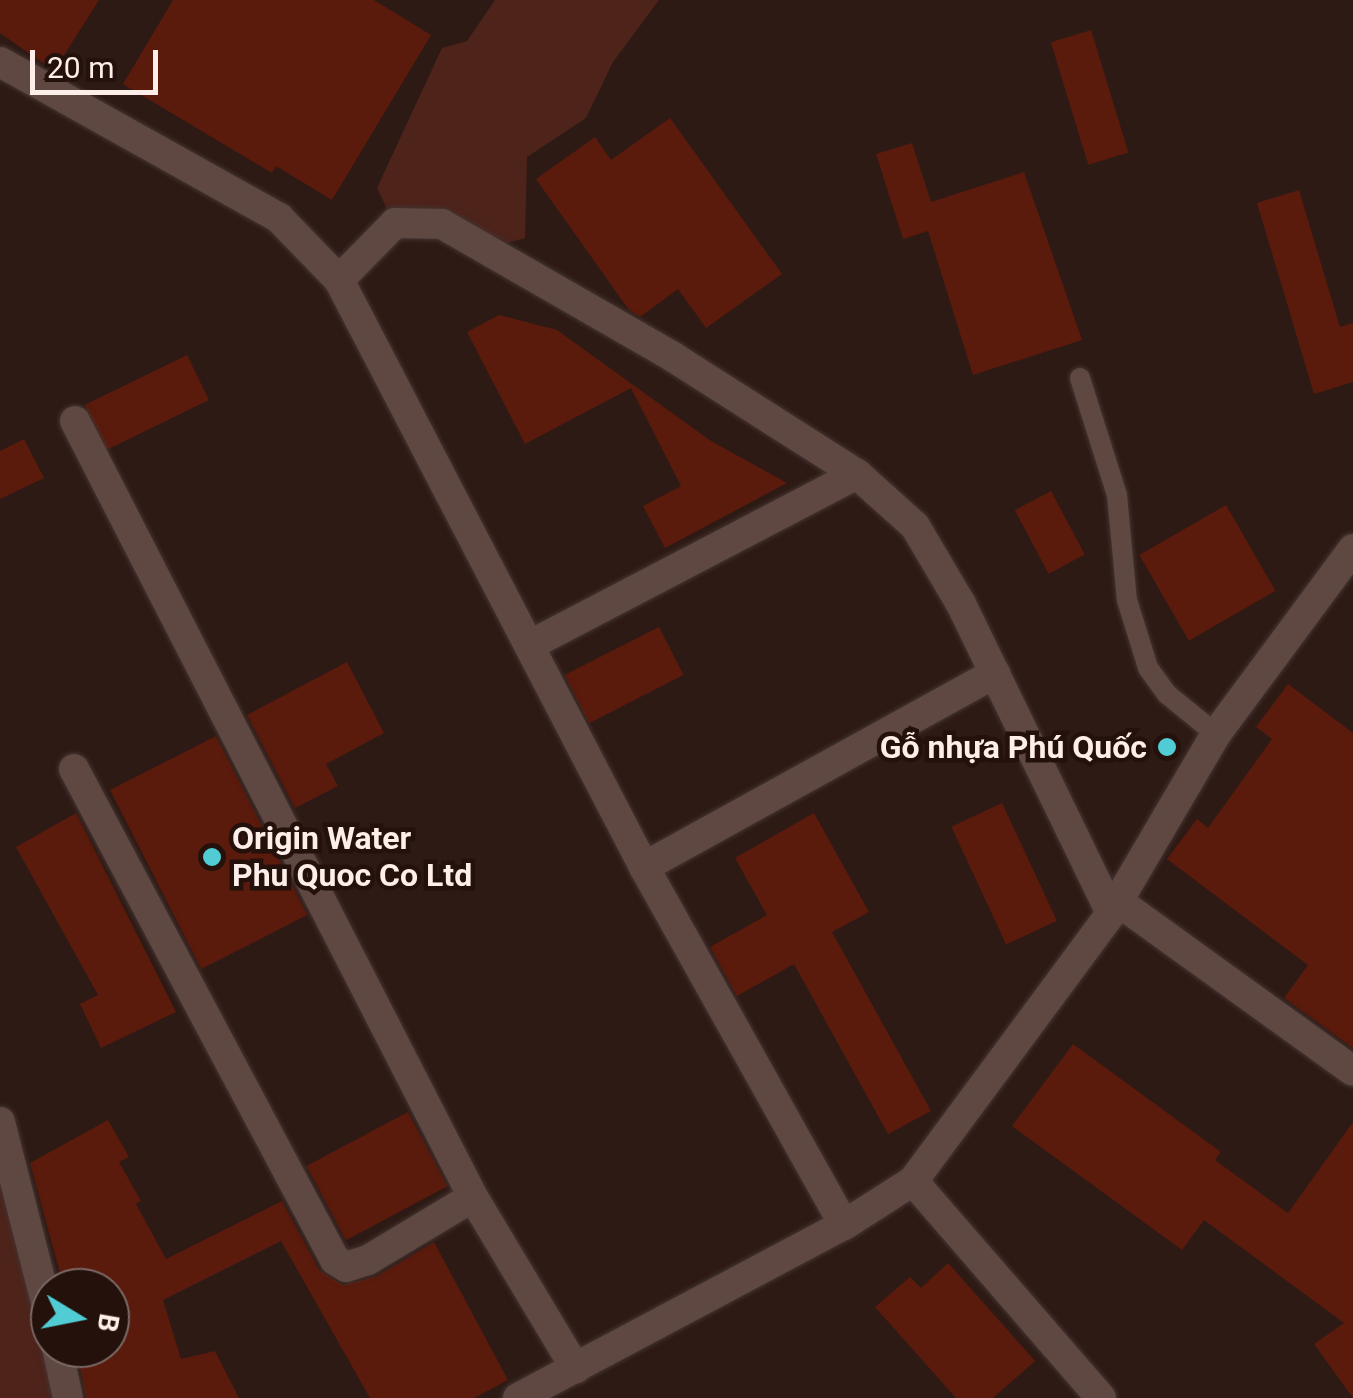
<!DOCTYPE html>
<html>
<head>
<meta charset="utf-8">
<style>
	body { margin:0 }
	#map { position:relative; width:1353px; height:1398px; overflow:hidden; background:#2e1a15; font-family:Roboto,sans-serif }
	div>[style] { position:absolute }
	.green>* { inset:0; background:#4d231a }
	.building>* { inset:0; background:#5a1a0c; transform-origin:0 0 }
	.roads { filter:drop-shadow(0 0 2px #433431) drop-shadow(0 0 2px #433431) }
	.lane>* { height:20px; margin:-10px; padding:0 10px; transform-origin:10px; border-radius:10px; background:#5f4742 }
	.street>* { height:30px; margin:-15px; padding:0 15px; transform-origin:15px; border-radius:15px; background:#5f4742 }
	.dots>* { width:28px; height:28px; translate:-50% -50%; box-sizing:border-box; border:5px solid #24110c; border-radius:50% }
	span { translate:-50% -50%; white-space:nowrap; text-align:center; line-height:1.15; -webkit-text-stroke:9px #24110c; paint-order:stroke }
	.poi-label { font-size:32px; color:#fdeeea; font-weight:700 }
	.right { translate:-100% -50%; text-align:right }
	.left { translate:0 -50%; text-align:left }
	.north { position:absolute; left:30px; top:1268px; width:100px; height:100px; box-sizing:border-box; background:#24110c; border:2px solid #7b6965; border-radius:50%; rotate:100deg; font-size:28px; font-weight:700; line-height:40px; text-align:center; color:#fdeeea }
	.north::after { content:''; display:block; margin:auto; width:35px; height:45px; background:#51ccd5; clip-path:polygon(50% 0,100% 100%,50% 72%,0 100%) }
	.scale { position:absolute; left:30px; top:50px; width:128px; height:45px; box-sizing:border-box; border:5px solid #fdeeea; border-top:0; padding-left:12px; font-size:30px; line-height:35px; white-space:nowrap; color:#fdeeea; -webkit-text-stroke:8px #24110c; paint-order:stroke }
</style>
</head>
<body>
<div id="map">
	<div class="green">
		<div style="clip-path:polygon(495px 0,659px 0,613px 62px,586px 118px,527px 157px,525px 238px,507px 243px,447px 212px,388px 211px,377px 188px,442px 48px,467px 41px)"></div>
		<div style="clip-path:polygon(0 1162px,26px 1252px,58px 1398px,0 1398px)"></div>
	</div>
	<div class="building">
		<div style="clip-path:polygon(0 0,99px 0,54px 71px,0 33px)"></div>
		<div style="clip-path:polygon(173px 0,374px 0,431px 35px,332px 200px,276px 166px,272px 173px,123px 84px)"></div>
		<div style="left:1091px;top:30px;width:128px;height:42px;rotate:73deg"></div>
		<div style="clip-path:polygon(670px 118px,782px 274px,706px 328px,678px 289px,640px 317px,629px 310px,536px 179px,595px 137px,611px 160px)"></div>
		<div style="clip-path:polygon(912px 143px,931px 202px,1024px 172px,1082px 340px,973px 375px,928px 231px,903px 239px,876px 154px)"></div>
		<div style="clip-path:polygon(1299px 190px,1340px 327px,1353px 323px,1353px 382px,1314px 394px,1257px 203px)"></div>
		<div style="clip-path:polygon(499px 315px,557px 330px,711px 441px,787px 483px,665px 548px,643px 506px,681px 486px,631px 388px,525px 444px,467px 332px)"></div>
		<div style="left:187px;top:355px;width:50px;height:114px;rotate:64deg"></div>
		<div style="clip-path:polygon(24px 439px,44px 478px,0 499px,0 451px)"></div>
		<div style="left:1051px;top:491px;width:72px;height:41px;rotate:62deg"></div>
		<div style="left:1226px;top:505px;width:99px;height:100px;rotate:60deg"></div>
		<div style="left:659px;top:627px;width:54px;height:106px;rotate:63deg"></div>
		<div style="clip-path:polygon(347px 662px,384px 733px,326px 764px,338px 786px,295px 808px,247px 715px)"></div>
		<div style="clip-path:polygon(1288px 684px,1353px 733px,1353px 1048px,1284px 998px,1308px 965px,1167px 859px,1197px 819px,1208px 828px,1272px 739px,1256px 727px)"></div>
		<div style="left:216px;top:736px;width:201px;height:119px;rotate:63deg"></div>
		<div style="left:1002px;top:803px;width:130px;height:56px;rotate:65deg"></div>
		<div style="clip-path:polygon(76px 813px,176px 1012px,101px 1048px,80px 1004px,98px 995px,16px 847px)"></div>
		<div style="clip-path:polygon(814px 813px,869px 912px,832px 932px,931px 1111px,888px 1134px,794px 964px,737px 996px,710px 947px,767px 915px,735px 858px)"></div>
		<div style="clip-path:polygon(1073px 1044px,1221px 1152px,1215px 1160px,1288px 1213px,1353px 1122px,1353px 1398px,1314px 1344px,1344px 1323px,1204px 1220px,1182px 1250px,1012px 1126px)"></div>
		<div style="left:408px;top:1112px;width:84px;height:115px;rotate:62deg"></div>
		<div style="clip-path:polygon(108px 1120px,129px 1157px,119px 1162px,141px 1201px,136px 1204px,166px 1259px,282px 1201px,319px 1270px,343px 1285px,377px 1276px,434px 1242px,508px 1380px,474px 1398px,370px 1398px,281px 1241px,163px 1300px,181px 1359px,215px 1351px,239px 1398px,86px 1398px,76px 1348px,110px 1348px,110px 1288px,64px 1288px,30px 1163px)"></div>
		<div style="clip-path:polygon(948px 1263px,1035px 1361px,993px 1398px,956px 1398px,875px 1307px,910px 1277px,921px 1288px)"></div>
	</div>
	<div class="roads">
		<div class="lane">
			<div style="left:1080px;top:378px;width:123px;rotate:72.5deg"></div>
			<div style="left:1117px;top:495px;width:105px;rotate:84.6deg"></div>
			<div style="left:1127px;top:600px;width:71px;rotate:72.8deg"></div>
			<div style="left:1148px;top:668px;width:32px;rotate:54deg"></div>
			<div style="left:1167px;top:694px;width:63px;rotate:39.2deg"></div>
		</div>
		<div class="street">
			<div style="left:0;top:62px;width:320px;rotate:29.2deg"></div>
			<div style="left:279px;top:218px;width:86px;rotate:45.9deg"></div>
			<div style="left:339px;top:280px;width:662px;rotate:62.54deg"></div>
			<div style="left:644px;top:867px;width:410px;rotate:60.8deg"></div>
			<div style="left:339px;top:280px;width:80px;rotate:-45.5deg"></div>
			<div style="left:395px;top:223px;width:47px;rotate:1.2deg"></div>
			<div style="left:442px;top:224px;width:267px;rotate:29.9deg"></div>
			<div style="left:673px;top:357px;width:218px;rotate:32.5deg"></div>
			<div style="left:857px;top:474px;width:78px;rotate:41.9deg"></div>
			<div style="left:915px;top:526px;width:91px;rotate:59.5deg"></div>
			<div style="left:961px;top:604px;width:343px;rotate:64.1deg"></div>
			<div style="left:75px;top:421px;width:872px;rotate:62.85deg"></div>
			<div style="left:473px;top:1197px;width:200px;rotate:59.1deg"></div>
			<div style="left:532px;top:644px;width:367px;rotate:-27.6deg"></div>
			<div style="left:74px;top:769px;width:556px;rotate:62.01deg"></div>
			<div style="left:335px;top:1260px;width:13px;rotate:32deg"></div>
			<div style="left:346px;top:1267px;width:23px;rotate:-18deg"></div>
			<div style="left:368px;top:1260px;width:122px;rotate:-31deg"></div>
			<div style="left:644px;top:867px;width:401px;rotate:-28.9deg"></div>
			<div style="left:1116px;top:900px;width:292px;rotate:35.8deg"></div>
			<div style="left:0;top:1122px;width:202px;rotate:75.7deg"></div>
			<div style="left:913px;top:1181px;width:287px;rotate:49.1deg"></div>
			<div style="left:57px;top:1348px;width:51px;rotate:77.6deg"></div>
			<div style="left:518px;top:1398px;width:369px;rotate:-28deg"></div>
			<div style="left:844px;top:1225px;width:82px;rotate:-32.5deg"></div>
			<div style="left:913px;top:1181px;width:333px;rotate:-53.5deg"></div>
			<div style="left:1111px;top:913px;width:208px;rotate:-59.6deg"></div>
			<div style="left:1216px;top:734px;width:230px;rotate:-53.5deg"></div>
		</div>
	</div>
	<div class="dots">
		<div style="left:1167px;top:747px;background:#51ccd5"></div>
		<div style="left:212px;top:857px;background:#51ccd5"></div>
	</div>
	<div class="poi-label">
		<span class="right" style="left:1147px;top:747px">Gỗ nhựa Phú Quốc</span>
		<span class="left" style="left:232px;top:857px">Origin Water<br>Phu Quoc Co Ltd</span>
	</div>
	<div class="north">B</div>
	<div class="scale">20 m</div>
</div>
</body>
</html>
